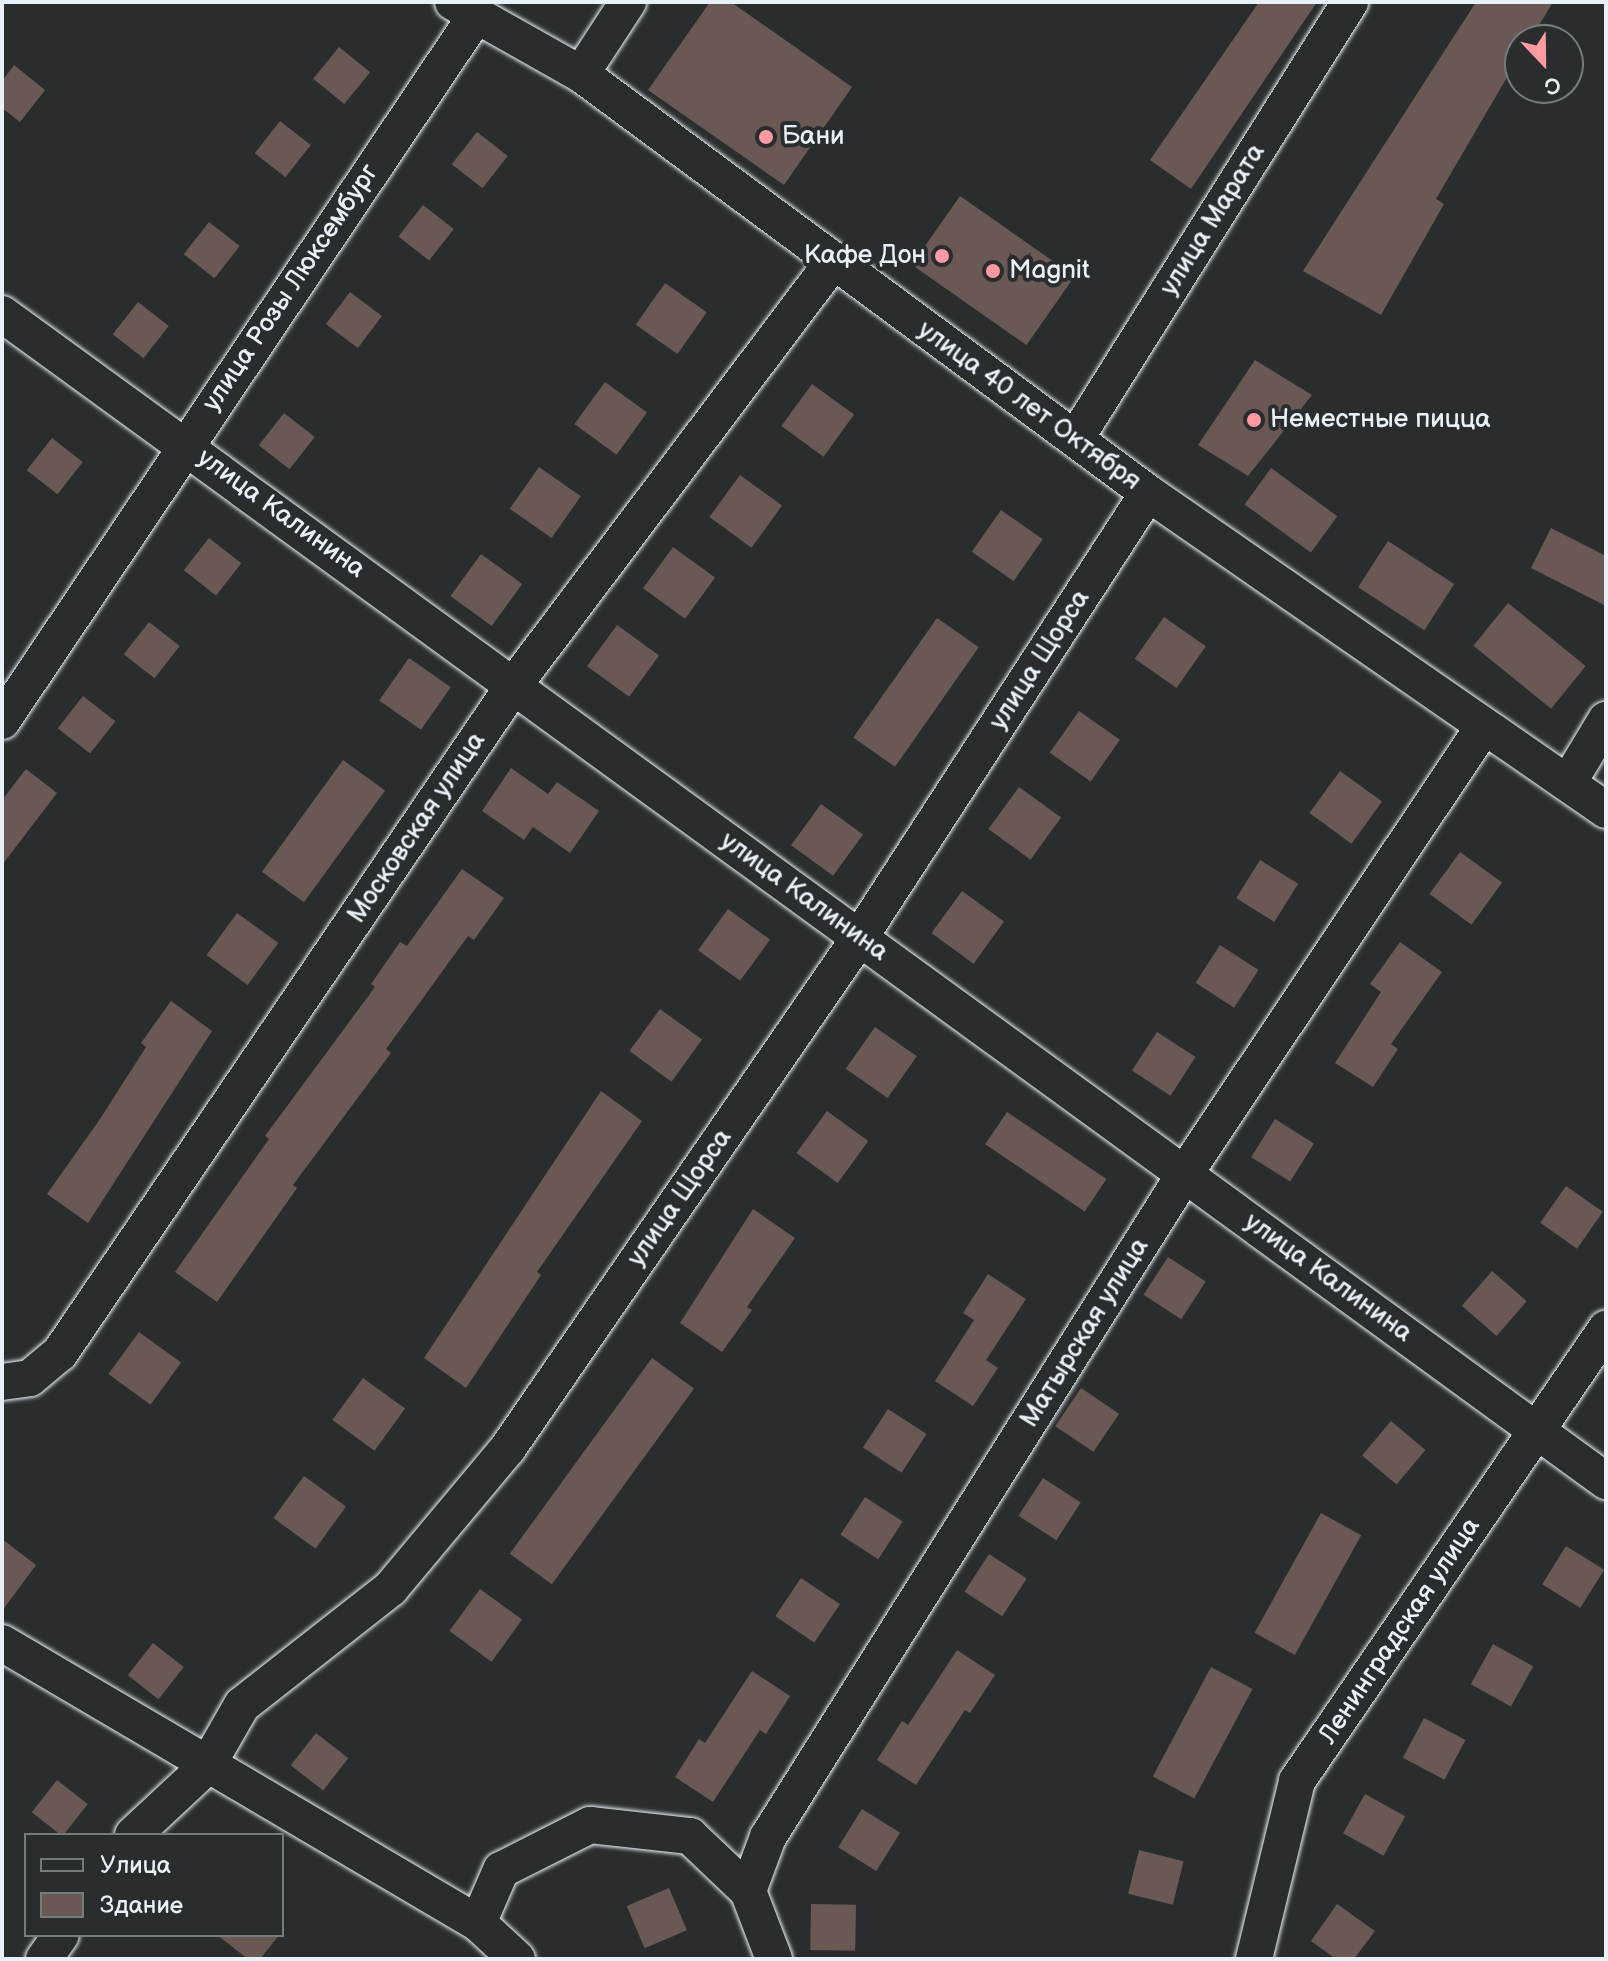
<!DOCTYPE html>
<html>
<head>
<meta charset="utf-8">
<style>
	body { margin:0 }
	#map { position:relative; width:1608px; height:1961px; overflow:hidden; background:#2a2d2e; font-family:"Balsamiq Sans",sans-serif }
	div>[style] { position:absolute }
	.building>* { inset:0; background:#6a5855; transform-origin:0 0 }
	.roads { filter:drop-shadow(0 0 2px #e8f1f8) drop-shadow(0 0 2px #e8f1f8) }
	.minor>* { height:36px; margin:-18px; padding:0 18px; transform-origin:18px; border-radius:18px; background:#2a2d2e }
	.dots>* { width:22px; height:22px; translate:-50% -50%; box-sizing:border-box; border:4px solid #2a2d2e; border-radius:50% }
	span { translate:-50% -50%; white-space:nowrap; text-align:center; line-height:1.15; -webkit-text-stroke:8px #2a2d2e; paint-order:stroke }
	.poi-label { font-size:26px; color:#e8f1f8 }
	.left { translate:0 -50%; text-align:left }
	.right { translate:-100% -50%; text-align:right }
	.street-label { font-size:26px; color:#e8f1f8 }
	.frame { position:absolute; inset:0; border:4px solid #e8f1f8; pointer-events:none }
	.legend { position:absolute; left:24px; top:1833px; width:260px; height:104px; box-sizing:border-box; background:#2a2d2e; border:2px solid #767b7f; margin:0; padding:10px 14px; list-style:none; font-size:24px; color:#e8f1f8 }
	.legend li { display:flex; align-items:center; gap:16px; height:40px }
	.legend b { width:40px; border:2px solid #767b7f }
	.north { position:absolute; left:1504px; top:24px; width:80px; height:80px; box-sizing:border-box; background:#2a2d2e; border:2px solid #767b7f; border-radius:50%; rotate:158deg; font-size:22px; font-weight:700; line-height:32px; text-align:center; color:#e8f1f8 }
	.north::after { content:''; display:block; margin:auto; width:28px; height:36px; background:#ff9aa2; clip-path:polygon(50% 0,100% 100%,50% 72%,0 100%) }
</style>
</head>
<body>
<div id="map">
	<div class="building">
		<div style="clip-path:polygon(710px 2px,731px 2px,852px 87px,784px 185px,648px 90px)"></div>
		<div style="clip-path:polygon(1259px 2px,1317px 2px,1191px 189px,1150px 160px)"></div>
		<div style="clip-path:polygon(1476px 2px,1553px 2px,1530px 40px,1520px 40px,1520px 55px,1436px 199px,1444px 204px,1381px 315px,1303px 271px)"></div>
		<div style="left:339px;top:47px;width:40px;height:41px;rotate:39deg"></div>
		<div style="clip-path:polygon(14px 65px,45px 90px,20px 122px,2px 108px,2px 81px)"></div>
		<div style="left:280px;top:121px;width:39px;height:41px;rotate:38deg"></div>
		<div style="left:477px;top:132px;width:39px;height:41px;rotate:38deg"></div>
		<div style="left:960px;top:196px;width:140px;height:84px;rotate:35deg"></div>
		<div style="left:423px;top:205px;width:39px;height:40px;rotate:38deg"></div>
		<div style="left:209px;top:222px;width:39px;height:41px;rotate:38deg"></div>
		<div style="left:665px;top:283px;width:51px;height:51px;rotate:35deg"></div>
		<div style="left:350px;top:292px;width:40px;height:40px;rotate:37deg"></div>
		<div style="left:138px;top:302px;width:39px;height:41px;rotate:38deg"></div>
		<div style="clip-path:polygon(1255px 360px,1312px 395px,1248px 476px,1198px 445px)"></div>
		<div style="left:605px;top:382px;width:52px;height:52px;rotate:36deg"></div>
		<div style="left:812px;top:384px;width:52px;height:52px;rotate:36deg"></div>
		<div style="left:284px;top:413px;width:39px;height:41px;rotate:38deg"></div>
		<div style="left:52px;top:438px;width:39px;height:41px;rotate:38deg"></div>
		<div style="left:539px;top:467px;width:51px;height:51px;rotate:35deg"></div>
		<div style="left:1271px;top:468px;width:82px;height:45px;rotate:36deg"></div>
		<div style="left:740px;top:475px;width:52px;height:52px;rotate:36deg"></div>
		<div style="left:1001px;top:510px;width:51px;height:51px;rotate:35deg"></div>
		<div style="clip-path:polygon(1551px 528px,1606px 556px,1606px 606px,1531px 568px)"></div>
		<div style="left:209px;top:538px;width:41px;height:41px;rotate:38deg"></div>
		<div style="left:1388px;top:541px;width:79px;height:55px;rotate:33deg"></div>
		<div style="left:673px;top:547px;width:52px;height:51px;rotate:36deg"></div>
		<div style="left:481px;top:554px;width:51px;height:52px;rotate:36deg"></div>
		<div style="left:1508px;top:603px;width:100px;height:55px;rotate:39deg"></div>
		<div style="left:1164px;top:617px;width:51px;height:51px;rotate:35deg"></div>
		<div style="left:937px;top:618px;width:51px;height:146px;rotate:35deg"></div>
		<div style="left:149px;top:622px;width:39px;height:41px;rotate:38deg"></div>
		<div style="left:617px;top:625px;width:52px;height:51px;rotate:36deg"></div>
		<div style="left:409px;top:658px;width:51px;height:52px;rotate:35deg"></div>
		<div style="left:83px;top:696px;width:41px;height:41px;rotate:38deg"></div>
		<div style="left:1079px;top:711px;width:50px;height:51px;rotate:35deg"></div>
		<div style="left:343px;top:760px;width:52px;height:138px;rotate:36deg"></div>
		<div style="clip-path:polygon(511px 768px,548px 794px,557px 782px,599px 811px,570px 853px,533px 827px,524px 840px,482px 811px)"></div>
		<div style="clip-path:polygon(26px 769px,57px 793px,2px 865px,2px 800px)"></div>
		<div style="left:1340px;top:771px;width:52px;height:52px;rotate:36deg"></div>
		<div style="left:1019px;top:787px;width:52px;height:52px;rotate:36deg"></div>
		<div style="left:821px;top:804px;width:52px;height:51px;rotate:36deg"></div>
		<div style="left:1460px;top:852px;width:52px;height:52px;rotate:36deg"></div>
		<div style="left:1260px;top:860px;width:45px;height:45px;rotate:32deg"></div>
		<div style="clip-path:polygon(462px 869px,504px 898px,474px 940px,468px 936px,386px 1049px,391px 1053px,293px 1185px,297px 1188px,217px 1302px,175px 1272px,269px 1139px,265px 1136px,375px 987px,371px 984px,400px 942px,407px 946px)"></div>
		<div style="left:962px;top:891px;width:52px;height:52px;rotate:36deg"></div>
		<div style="left:728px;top:909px;width:52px;height:51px;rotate:36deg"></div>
		<div style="left:237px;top:913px;width:51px;height:52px;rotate:36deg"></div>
		<div style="clip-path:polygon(1400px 942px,1442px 972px,1391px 1044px,1398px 1049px,1373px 1087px,1335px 1063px,1381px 992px,1370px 984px)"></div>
		<div style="left:1220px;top:945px;width:46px;height:45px;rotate:33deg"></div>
		<div style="clip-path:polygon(171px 1001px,212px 1031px,88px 1223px,47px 1194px,100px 1119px,146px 1047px,141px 1043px)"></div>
		<div style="left:660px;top:1009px;width:52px;height:52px;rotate:36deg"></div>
		<div style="left:875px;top:1027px;width:51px;height:51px;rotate:35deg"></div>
		<div style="left:1157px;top:1032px;width:46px;height:46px;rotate:33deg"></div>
		<div style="clip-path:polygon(601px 1091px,642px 1121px,537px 1272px,541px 1275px,466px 1388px,424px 1358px)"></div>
		<div style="left:827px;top:1111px;width:51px;height:52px;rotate:36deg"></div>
		<div style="left:1007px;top:1112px;width:120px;height:39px;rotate:34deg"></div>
		<div style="left:1275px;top:1119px;width:46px;height:45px;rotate:32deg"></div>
		<div style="left:1566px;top:1186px;width:45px;height:45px;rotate:35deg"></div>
		<div style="clip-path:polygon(753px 1209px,795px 1238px,747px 1307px,752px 1310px,722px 1352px,680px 1323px)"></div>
		<div style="left:1168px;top:1257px;width:45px;height:45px;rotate:33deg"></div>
		<div style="left:1492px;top:1271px;width:46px;height:46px;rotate:41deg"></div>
		<div style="clip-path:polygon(988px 1274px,1026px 1299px,986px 1360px,998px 1368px,973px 1406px,935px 1381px,974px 1320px,963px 1313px)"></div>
		<div style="left:139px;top:1332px;width:52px;height:52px;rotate:36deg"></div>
		<div style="left:652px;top:1358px;width:52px;height:242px;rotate:36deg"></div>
		<div style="left:363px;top:1378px;width:52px;height:52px;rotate:36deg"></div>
		<div style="left:1081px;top:1388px;width:46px;height:46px;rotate:34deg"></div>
		<div style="left:888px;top:1409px;width:46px;height:46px;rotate:33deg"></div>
		<div style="left:1391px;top:1421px;width:45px;height:45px;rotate:40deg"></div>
		<div style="left:304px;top:1476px;width:52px;height:52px;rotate:36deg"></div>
		<div style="left:1043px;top:1478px;width:45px;height:45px;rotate:33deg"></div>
		<div style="left:865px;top:1497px;width:45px;height:45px;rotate:33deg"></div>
		<div style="left:1321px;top:1513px;width:46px;height:137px;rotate:29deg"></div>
		<div style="clip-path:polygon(2px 1539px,36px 1565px,2px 1611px)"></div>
		<div style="left:1566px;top:1546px;width:45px;height:45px;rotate:32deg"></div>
		<div style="left:989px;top:1554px;width:45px;height:45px;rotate:33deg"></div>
		<div style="left:801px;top:1578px;width:47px;height:46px;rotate:34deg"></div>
		<div style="left:480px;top:1589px;width:52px;height:52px;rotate:36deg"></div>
		<div style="left:153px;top:1643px;width:39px;height:41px;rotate:38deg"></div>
		<div style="left:1493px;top:1644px;width:46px;height:46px;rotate:29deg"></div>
		<div style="clip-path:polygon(957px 1650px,995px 1675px,970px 1713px,965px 1710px,916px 1785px,877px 1760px,902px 1721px,908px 1725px)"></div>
		<div style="left:1211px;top:1667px;width:47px;height:124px;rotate:28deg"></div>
		<div style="clip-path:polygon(752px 1671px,790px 1696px,766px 1734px,760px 1730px,713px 1802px,675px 1777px,699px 1739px,705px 1743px)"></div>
		<div style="left:1424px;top:1718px;width:47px;height:45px;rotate:28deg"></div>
		<div style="left:316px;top:1733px;width:41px;height:41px;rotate:38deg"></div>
		<div style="left:57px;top:1780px;width:39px;height:41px;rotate:38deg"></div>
		<div style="left:1365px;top:1794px;width:46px;height:45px;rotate:29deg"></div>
		<div style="left:862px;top:1809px;width:45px;height:45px;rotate:32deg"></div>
		<div style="left:1139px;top:1850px;width:46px;height:45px;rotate:14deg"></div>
		<div style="left:669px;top:1888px;width:46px;height:46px;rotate:67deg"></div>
		<div style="left:811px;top:1904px;width:45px;height:46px;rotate:1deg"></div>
		<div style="clip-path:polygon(1337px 1904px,1375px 1931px,1354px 1959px,1336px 1959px,1311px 1941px)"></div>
		<div style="clip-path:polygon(217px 1935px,279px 1935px,260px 1959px,248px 1959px)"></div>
	</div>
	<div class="roads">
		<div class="minor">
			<div style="left:453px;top:2px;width:147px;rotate:29.4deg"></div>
			<div style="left:581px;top:74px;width:705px;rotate:36.46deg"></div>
			<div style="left:1148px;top:493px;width:557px;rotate:34.69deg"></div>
			<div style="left:581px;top:74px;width:86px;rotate:-56.9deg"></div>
			<div style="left:2px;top:314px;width:1984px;rotate:36.04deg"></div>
			<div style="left:1076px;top:438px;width:515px;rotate:-57.85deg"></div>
			<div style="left:2px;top:721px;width:848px;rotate:-56.1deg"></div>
			<div style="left:1568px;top:783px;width:74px;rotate:-58.9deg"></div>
			<div style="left:2px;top:1382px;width:28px;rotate:-8deg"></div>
			<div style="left:30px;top:1378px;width:39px;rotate:-40deg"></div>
			<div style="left:60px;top:1353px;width:808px;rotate:-55.8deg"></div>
			<div style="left:514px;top:685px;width:528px;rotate:-53deg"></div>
			<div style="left:2px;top:1643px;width:552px;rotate:30.47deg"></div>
			<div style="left:478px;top:1923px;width:53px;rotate:42.7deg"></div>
			<div style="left:133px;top:1835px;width:101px;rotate:-43deg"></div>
			<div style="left:207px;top:1766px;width:70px;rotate:-60.2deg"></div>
			<div style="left:242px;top:1705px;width:189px;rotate:-38.1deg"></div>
			<div style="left:391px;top:1588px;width:182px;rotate:-50.1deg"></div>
			<div style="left:508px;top:1448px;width:621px;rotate:-55.44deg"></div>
			<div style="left:860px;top:937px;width:529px;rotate:-57.03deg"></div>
			<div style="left:478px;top:1923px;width:58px;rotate:-66.5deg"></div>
			<div style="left:501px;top:1870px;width:100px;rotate:-26.8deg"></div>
			<div style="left:590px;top:1825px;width:101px;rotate:6.3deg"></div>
			<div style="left:690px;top:1836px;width:80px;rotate:43.5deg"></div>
			<div style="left:44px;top:1959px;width:29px;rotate:-55deg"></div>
			<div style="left:774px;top:1959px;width:73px;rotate:-110.9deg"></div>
			<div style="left:748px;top:1891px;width:58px;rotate:-69.7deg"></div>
			<div style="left:768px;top:1837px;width:782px;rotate:-57.85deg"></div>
			<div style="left:1184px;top:1175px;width:540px;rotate:-56.25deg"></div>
			<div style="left:1254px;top:1959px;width:183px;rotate:-76.4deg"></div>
			<div style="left:1297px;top:1781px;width:548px;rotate:-55.64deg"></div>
		</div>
	</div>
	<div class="dots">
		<div style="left:766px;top:137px;background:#ff9aa2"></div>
		<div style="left:942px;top:256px;background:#ff9aa2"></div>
		<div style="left:993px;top:271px;background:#ff9aa2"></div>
		<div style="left:1254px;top:420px;background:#ff9aa2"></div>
	</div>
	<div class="poi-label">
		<span class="left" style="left:782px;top:137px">Бани</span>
		<span class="right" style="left:926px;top:256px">Кафе Дон</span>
		<span class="left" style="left:1009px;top:271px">Magnit</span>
		<span class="left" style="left:1270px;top:420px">Неместные пицца</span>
	</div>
	<div class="street-label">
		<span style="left:1213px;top:220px;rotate:-58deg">улица Марата</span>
		<span style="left:291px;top:288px;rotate:-56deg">улица Розы Люксембург</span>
		<span style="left:1029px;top:406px;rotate:36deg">улица 40 лет Октября</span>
		<span style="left:281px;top:514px;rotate:36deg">улица Калинина</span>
		<span style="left:1040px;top:660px;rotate:-57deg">улица Щорса</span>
		<span style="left:417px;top:828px;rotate:-56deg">Московская улица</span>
		<span style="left:804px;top:897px;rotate:36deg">улица Калинина</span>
		<span style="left:680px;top:1198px;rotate:-55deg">улица Щорса</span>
		<span style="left:1328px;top:1278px;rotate:36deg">улица Калинина</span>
		<span style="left:1085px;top:1333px;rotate:-58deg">Матырская улица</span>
		<span style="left:1400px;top:1631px;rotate:-56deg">Ленинградская улица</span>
	</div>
	<div class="frame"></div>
	<ul class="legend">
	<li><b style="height:10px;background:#2a2d2e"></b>Улица</li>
	<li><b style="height:22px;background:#6a5855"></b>Здание</li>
	</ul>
	<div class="north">С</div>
</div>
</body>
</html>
